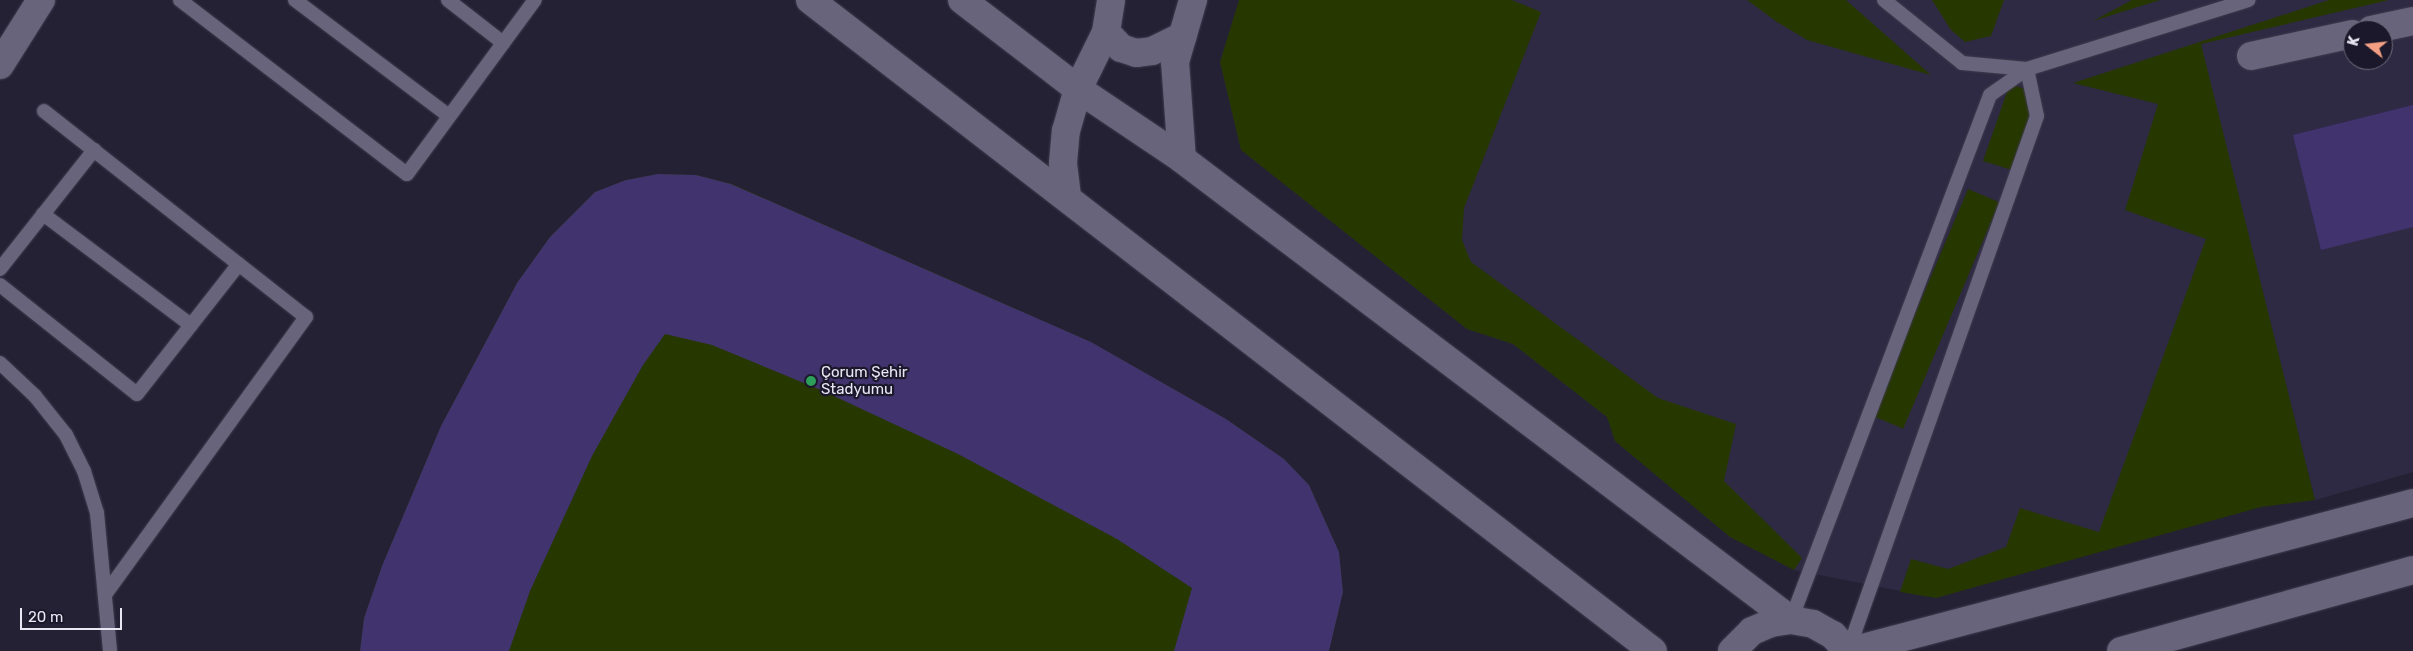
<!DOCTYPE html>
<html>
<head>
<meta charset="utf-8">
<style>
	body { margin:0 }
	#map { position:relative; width:2413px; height:651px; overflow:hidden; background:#252135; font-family:Rubik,sans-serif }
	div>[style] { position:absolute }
	.built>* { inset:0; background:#2f2a44 }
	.green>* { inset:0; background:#263700; transform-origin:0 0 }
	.building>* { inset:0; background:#41336e }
	.roads { filter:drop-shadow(0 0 1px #3e3b4c) drop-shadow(0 0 1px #3e3b4c) }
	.service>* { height:14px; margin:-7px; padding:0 7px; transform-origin:7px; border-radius:7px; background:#67647b }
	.minor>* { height:28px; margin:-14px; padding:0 14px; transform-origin:14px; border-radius:14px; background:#67647b }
	.tertiary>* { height:28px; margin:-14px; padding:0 14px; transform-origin:14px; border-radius:14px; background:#67647b }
	.dots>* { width:14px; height:14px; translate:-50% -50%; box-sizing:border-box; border:2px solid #1c182b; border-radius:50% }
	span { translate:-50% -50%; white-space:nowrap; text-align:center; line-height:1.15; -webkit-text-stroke:4.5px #1c182b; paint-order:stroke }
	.poi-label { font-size:15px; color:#e9e7f4 }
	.left { translate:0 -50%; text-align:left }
	.north { position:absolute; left:2343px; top:20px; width:50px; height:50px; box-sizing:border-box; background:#1c182b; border:1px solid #6e6b7b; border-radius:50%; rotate:286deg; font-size:14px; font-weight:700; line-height:20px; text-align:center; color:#e9e7f4 }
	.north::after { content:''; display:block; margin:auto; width:18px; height:22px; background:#f39f84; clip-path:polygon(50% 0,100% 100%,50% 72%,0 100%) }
	.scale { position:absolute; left:20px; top:608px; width:102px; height:22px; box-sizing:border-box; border:2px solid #e9e7f4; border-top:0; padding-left:6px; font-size:15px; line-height:18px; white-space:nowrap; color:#e9e7f4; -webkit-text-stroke:4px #1c182b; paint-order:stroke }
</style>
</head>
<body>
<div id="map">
	<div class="built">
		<div style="clip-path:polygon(evenodd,1239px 0,2413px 0,2413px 472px,2315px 500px,2200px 44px,2280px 471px,1936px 598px,1794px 570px,1730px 537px,1615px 441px,1607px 417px,1513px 344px,1467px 329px,1241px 150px,1220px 62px,1239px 0,2353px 30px,2383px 30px,2383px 60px,2353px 60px,2353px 30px)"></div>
	</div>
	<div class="green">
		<div style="clip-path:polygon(1239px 0,1512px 0,1541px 12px,1464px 208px,1462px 240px,1471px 262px,1658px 398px,1736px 424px,1724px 481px,1802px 558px,1794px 570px,1730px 537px,1615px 441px,1607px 417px,1513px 344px,1467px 329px,1241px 150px,1220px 62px)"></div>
		<div style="clip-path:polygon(1747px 0,1846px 0,1931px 75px,1807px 40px,1777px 22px)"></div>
		<div style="clip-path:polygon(1932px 0,2004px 0,1991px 36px,1965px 42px,1951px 30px)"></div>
		<div style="clip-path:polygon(2132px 0,2160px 0,2093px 21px)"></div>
		<div style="clip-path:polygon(2329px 0,2389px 0,2201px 44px,2315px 500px,2261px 507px,1936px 598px,1900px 592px,1911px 559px,1948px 569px,2006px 547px,2020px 508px,2099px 532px,2206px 239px,2125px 210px,2158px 104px,2073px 83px)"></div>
		<div style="clip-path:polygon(2013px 85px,2034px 92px,2036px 98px,2012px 170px,1983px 161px,2007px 92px)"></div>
		<div style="clip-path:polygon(658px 174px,696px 175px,732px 184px,1091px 342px,1226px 419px,1284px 459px,1309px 485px,1339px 552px,1343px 592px,1329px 651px,360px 651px,364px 618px,382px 566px,441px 426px,517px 283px,550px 237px,595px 192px,626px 180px)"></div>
		<div style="left:1968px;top:189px;width:34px;height:246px;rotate:23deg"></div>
	</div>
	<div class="building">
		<div style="clip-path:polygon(2413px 105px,2413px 227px,2321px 250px,2293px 135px)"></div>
		<div style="clip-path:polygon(658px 174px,696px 175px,731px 184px,1091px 342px,1226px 419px,1284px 459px,1309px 485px,1339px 552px,1343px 592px,1329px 651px,1174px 651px,1192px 588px,1117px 539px,958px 454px,821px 390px,712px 345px,665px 334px,643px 365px,592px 456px,530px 591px,509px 651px,360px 651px,364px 618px,382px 566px,441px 426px,517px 283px,550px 237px,595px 192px,626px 180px)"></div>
	</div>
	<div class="roads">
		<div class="service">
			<div style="left:180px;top:0;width:286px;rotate:37.5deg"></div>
			<div style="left:407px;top:174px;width:216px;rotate:-53.7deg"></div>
			<div style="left:295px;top:0;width:193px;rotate:37deg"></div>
			<div style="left:448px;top:0;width:70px;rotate:38deg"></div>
			<div style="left:1884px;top:0;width:100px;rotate:38.9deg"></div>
			<div style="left:1962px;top:63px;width:65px;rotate:5.3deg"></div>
			<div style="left:44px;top:111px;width:333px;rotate:38.2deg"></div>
			<div style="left:306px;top:317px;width:341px;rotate:125.9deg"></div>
			<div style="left:43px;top:214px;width:185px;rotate:36.9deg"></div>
			<div style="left:0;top:269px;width:152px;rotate:-51.7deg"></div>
			<div style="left:0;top:285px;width:175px;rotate:38.5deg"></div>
			<div style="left:137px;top:394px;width:165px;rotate:-51.9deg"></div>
			<div style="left:0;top:363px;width:48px;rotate:43.3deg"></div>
			<div style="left:35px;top:396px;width:50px;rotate:51.5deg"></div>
			<div style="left:66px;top:435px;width:40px;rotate:63.4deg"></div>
			<div style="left:84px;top:471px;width:44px;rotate:72.8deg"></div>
			<div style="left:97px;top:513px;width:139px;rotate:84.6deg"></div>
			<div style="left:1791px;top:620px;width:561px;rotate:-69.24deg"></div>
			<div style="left:1990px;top:95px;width:45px;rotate:-35.1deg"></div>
			<div style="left:2027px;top:69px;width:232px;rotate:-17.3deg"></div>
			<div style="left:1848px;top:651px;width:567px;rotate:-70.54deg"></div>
			<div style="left:2037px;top:116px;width:48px;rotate:-102deg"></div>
		</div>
		<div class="minor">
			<div style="left:810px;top:0;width:1065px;rotate:37.68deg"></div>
			<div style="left:962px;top:0;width:146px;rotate:37.5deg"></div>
			<div style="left:1078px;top:89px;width:125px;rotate:33.9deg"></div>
			<div style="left:1182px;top:159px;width:764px;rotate:37.12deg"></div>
			<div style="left:2371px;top:30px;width:43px;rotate:-12.1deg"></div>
			<div style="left:1106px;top:32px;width:22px;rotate:47deg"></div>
			<div style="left:1121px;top:48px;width:16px;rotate:18deg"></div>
			<div style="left:1136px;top:53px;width:16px;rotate:-7deg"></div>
			<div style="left:1152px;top:51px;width:34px;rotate:-26deg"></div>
			<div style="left:2251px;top:56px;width:104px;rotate:-12.2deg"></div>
			<div style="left:1182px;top:159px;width:97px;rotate:-94.1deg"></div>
			<div style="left:1175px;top:62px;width:65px;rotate:-73.8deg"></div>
			<div style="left:1067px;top:196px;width:33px;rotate:-97deg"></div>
			<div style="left:1063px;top:163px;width:32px;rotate:-85deg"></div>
			<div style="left:1066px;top:131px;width:44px;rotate:-74.1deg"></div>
			<div style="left:1078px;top:89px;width:64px;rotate:-63.8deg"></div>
			<div style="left:1106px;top:32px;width:32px;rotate:-81deg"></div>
			<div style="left:1732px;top:651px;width:28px;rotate:-45deg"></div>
			<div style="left:1752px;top:631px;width:21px;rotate:-23deg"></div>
			<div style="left:1771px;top:623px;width:20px;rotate:-9deg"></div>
			<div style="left:1791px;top:620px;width:22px;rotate:10deg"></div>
			<div style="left:1813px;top:624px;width:23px;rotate:29deg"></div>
			<div style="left:1833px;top:635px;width:21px;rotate:49deg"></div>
			<div style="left:1851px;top:651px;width:581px;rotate:-14.75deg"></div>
			<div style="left:2121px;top:651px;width:303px;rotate:-15.5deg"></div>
		</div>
		<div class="tertiary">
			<div style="left:0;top:65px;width:77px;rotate:-57.8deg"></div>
		</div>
	</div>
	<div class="dots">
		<div style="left:811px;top:381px;background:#2e9e5b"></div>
	</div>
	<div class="poi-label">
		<span class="left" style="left:821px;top:381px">Çorum Şehir<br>Stadyumu</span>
	</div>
	<div class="north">K</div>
	<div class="scale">20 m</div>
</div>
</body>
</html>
